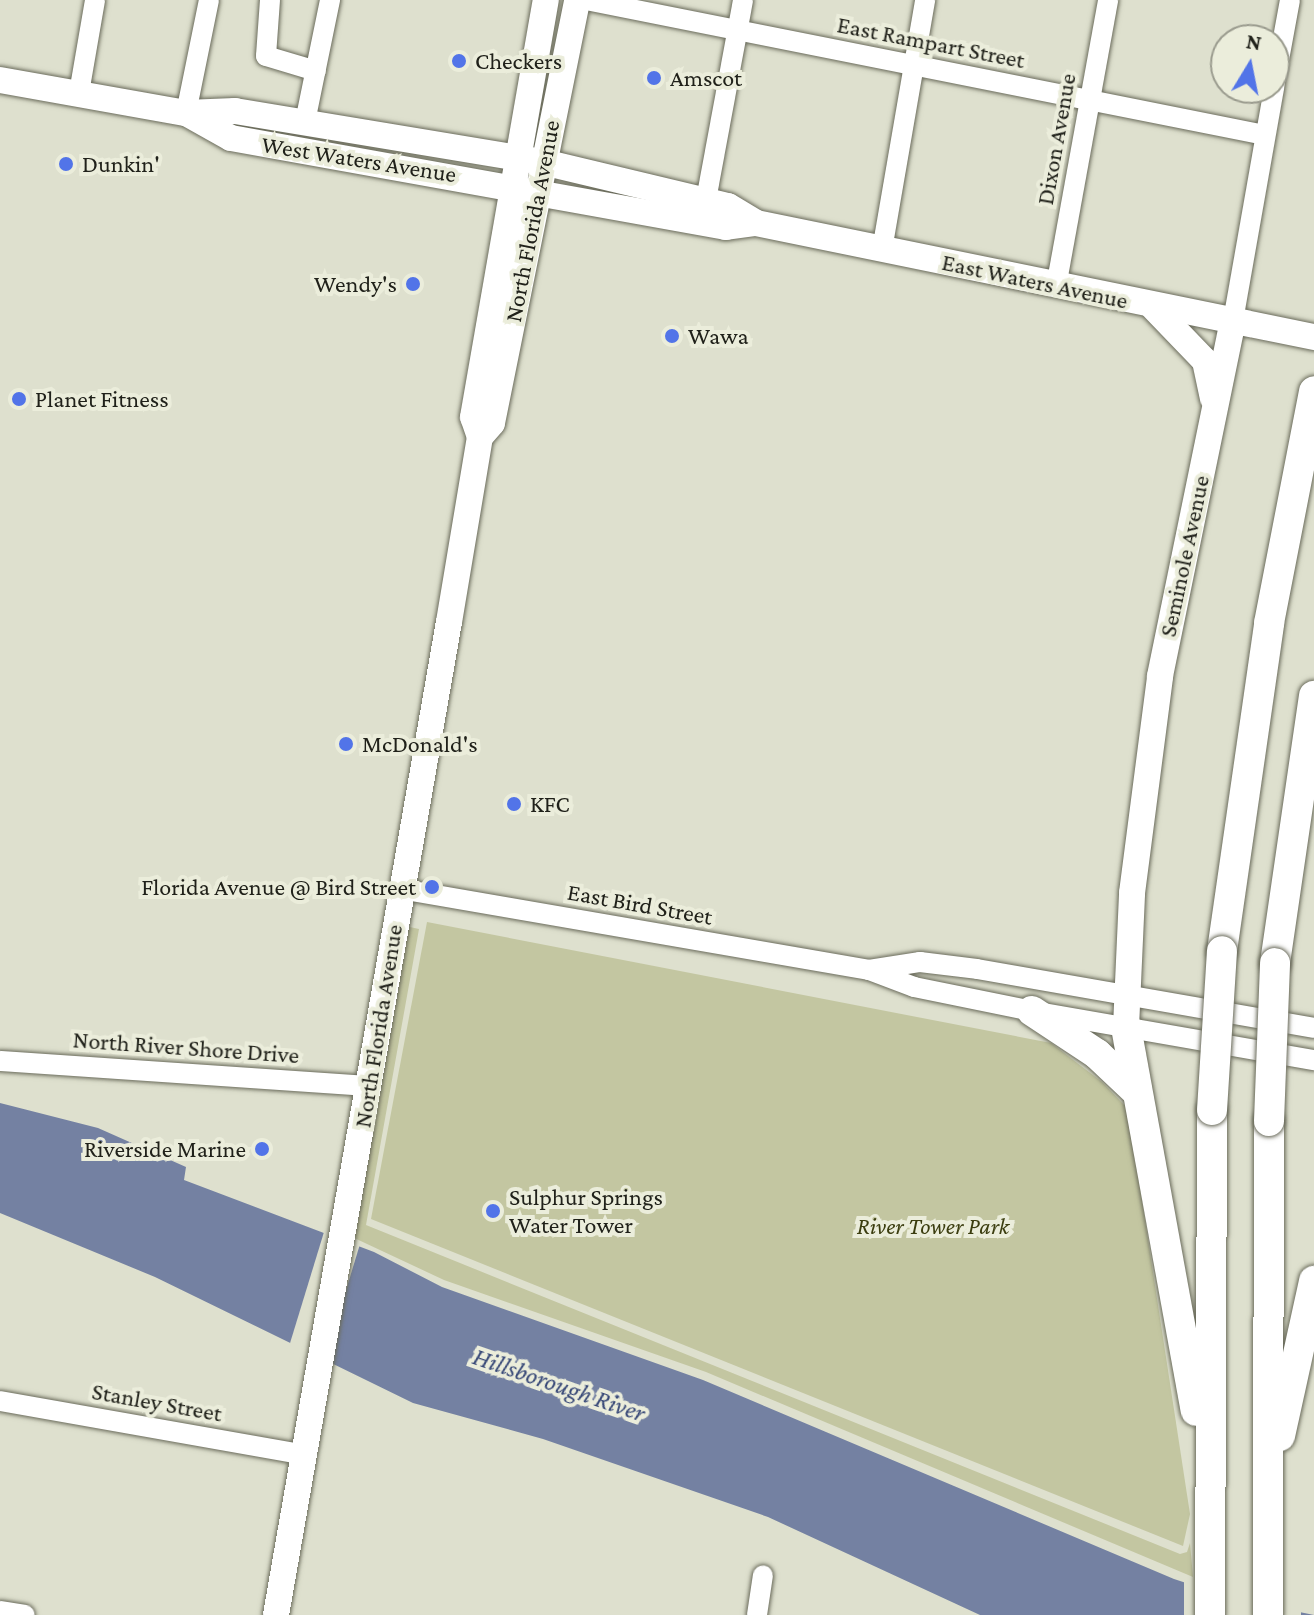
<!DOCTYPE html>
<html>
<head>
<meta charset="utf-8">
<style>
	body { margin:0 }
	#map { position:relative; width:1314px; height:1615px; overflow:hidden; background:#dee0ce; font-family:"Crimson Pro",serif }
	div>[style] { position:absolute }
	.green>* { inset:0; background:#c3c6a1 }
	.water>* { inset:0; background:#7481a2 }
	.pier>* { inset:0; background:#dee0ce; transform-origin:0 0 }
	.roads { filter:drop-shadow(0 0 2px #6a6b5b) drop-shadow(0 0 2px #6a6b5b) }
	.minor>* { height:20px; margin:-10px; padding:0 10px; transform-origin:10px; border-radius:10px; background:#fff }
	.major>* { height:26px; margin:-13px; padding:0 13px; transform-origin:13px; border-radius:13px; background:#fff }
	.highway>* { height:30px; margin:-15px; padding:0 15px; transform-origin:15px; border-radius:15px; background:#fff }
	.bridges { filter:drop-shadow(0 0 2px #6a6b5b) drop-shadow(0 0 2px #6a6b5b) }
	.highway-bridge>* { height:30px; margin:-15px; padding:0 15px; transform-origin:15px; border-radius:15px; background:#fff }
	.dots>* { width:22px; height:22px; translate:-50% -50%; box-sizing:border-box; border:4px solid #ebeddb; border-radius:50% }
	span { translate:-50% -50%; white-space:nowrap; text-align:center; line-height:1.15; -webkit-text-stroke:8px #ebeddb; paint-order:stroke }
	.street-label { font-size:24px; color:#20211a }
	.poi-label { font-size:24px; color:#20211a }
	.left { translate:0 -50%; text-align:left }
	.right { translate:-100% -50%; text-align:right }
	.park-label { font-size:24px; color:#3b3d0f; font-style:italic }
	.water-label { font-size:26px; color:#374877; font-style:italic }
	.north { position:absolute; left:1210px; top:24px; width:80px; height:80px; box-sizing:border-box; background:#ebeddb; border:2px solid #9a9b8e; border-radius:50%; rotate:10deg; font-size:22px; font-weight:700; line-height:32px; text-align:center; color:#20211a }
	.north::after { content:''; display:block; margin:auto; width:28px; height:36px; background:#5274e8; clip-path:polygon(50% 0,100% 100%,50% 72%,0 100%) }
</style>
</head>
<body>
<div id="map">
	<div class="green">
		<div style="clip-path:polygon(427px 922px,1051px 1043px,1102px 1082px,1128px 1109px,1190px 1514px,1183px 1546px,371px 1219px)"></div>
		<div style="clip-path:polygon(405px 926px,419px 929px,366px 1225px,1180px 1554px,1187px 1552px,1190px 1543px,1193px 1577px,706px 1372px,444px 1280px,350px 1236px)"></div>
	</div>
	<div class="water">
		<div style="clip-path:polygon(0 1103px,98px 1128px,186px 1167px,184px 1180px,374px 1252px,442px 1287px,703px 1380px,1174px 1579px,1235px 1599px,1314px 1615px,980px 1615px,768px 1517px,543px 1439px,413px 1403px,155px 1277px,0 1213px)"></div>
	</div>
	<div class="pier">
		<div style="left:324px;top:1232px;width:38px;height:125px;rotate:17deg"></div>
		<div style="clip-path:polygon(1184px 1578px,1301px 1608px,1301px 1615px,1184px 1615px)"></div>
	</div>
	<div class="roads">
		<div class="minor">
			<div style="left:270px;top:0;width:56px;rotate:94.1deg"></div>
			<div style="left:266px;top:56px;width:52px;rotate:16.7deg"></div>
			<div style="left:586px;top:0;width:692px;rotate:11.25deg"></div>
			<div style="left:1274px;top:87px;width:88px;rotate:-79.6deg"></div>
			<div style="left:79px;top:93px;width:94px;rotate:-80.2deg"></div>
			<div style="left:186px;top:113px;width:115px;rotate:-78.5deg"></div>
			<div style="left:305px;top:122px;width:125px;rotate:-78.4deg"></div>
			<div style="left:706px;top:200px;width:203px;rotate:-79.5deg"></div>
			<div style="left:882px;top:250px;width:254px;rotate:-80.2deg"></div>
			<div style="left:1056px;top:287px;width:292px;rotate:-79.7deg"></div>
			<div style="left:1233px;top:321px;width:237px;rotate:-80deg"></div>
			<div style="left:401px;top:889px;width:475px;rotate:9.8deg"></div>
			<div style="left:869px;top:970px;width:48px;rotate:20.7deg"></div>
			<div style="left:914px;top:987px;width:120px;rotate:11.5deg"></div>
			<div style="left:1032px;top:1011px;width:286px;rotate:9.9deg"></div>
			<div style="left:869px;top:970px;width:52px;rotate:-8.9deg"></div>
			<div style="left:920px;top:962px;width:57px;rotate:7deg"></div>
			<div style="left:977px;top:969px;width:342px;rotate:9.9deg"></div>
			<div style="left:0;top:1061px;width:370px;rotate:3.9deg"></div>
			<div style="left:0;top:1401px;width:310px;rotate:10deg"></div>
			<div style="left:0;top:1611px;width:25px;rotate:9deg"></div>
			<div style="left:757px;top:1615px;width:40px;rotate:-81.5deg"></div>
		</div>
		<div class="major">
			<div style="left:0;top:80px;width:189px;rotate:10.1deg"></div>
			<div style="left:186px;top:113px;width:49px;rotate:-2.3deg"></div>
			<div style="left:235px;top:111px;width:312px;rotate:9.4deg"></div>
			<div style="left:543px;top:162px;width:190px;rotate:13.4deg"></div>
			<div style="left:728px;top:206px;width:33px;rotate:31deg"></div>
			<div style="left:186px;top:113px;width:51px;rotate:29.1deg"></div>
			<div style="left:231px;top:138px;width:503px;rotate:10.19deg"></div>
			<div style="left:726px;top:227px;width:30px;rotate:-8deg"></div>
			<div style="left:756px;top:223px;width:570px;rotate:11.55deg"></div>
			<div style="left:1153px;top:307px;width:75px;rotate:46.1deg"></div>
			<div style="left:1205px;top:361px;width:38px;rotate:78deg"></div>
			<div style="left:480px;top:437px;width:18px;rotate:-49deg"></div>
			<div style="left:492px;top:423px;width:431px;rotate:-78.6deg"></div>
			<div style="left:1126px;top:1027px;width:134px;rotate:-87.4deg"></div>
			<div style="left:1132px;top:893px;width:219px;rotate:-82.6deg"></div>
			<div style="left:1160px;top:676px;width:362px;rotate:-78.4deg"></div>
			<div style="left:276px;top:1615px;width:1008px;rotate:-80.12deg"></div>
			<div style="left:449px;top:622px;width:188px;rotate:-80.5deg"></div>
			<div style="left:480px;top:437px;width:21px;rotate:-109deg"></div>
			<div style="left:473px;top:417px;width:423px;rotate:-80.1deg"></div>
		</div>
		<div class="highway">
			<div style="left:1222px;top:951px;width:331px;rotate:-81.8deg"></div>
			<div style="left:1269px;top:623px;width:236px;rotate:-79deg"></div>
			<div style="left:1275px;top:963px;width:270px;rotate:-81.7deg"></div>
			<div style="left:1032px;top:1011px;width:78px;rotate:33.5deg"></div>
			<div style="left:1097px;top:1054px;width:51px;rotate:43.4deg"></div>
			<div style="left:1126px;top:1027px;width:390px;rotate:79.7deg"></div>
			<div style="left:1280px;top:1436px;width:159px;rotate:-77.6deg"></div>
			<div style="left:1210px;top:1615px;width:505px;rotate:-89.77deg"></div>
			<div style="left:1268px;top:1615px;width:494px;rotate:-89.9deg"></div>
		</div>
	</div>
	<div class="bridges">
		<div class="highway-bridge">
			<div style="left:1212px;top:1110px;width:159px;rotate:-86.4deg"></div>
			<div style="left:1269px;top:1121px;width:158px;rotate:-87.8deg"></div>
		</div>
	</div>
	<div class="dots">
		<div style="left:459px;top:61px;background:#5274e8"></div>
		<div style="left:654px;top:78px;background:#5274e8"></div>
		<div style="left:66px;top:164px;background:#5274e8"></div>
		<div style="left:413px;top:284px;background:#5274e8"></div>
		<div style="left:672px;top:336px;background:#5274e8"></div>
		<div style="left:19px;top:399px;background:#5274e8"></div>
		<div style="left:346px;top:744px;background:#5274e8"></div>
		<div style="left:514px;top:804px;background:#5274e8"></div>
		<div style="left:432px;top:887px;background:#5274e8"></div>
		<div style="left:262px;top:1149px;background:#5274e8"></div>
		<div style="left:493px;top:1211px;background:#5274e8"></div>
	</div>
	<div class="street-label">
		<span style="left:931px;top:42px;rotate:11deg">East Rampart Street</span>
		<span style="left:1056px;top:139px;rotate:-80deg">Dixon Avenue</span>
		<span style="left:359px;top:159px;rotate:9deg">West Waters Avenue</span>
		<span style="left:532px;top:221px;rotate:-79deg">North Florida Avenue</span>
		<span style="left:1035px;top:281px;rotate:12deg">East Waters Avenue</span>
		<span style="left:1184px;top:556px;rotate:-78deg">Seminole Avenue</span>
		<span style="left:640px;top:904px;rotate:10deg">East Bird Street</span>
		<span style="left:378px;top:1026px;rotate:-81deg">North Florida Avenue</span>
		<span style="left:186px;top:1047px;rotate:4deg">North River Shore Drive</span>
		<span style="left:157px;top:1402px;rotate:10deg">Stanley Street</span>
	</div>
	<div class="poi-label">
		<span class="left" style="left:475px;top:61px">Checkers</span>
		<span class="left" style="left:670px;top:78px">Amscot</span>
		<span class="left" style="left:82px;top:164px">Dunkin'</span>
		<span class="right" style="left:397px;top:284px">Wendy's</span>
		<span class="left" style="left:688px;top:336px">Wawa</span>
		<span class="left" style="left:35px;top:399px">Planet Fitness</span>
		<span class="left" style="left:362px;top:744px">McDonald's</span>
		<span class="left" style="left:530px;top:804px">KFC</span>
		<span class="right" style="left:416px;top:887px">Florida Avenue @ Bird Street</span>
		<span class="right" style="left:246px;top:1149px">Riverside Marine</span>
		<span class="left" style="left:509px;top:1211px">Sulphur Springs<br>Water Tower</span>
	</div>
	<div class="park-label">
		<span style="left:933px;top:1226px">River Tower Park</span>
	</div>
	<div class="water-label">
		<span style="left:559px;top:1385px;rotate:19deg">Hillsborough River</span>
	</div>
	<div class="north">N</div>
</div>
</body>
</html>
